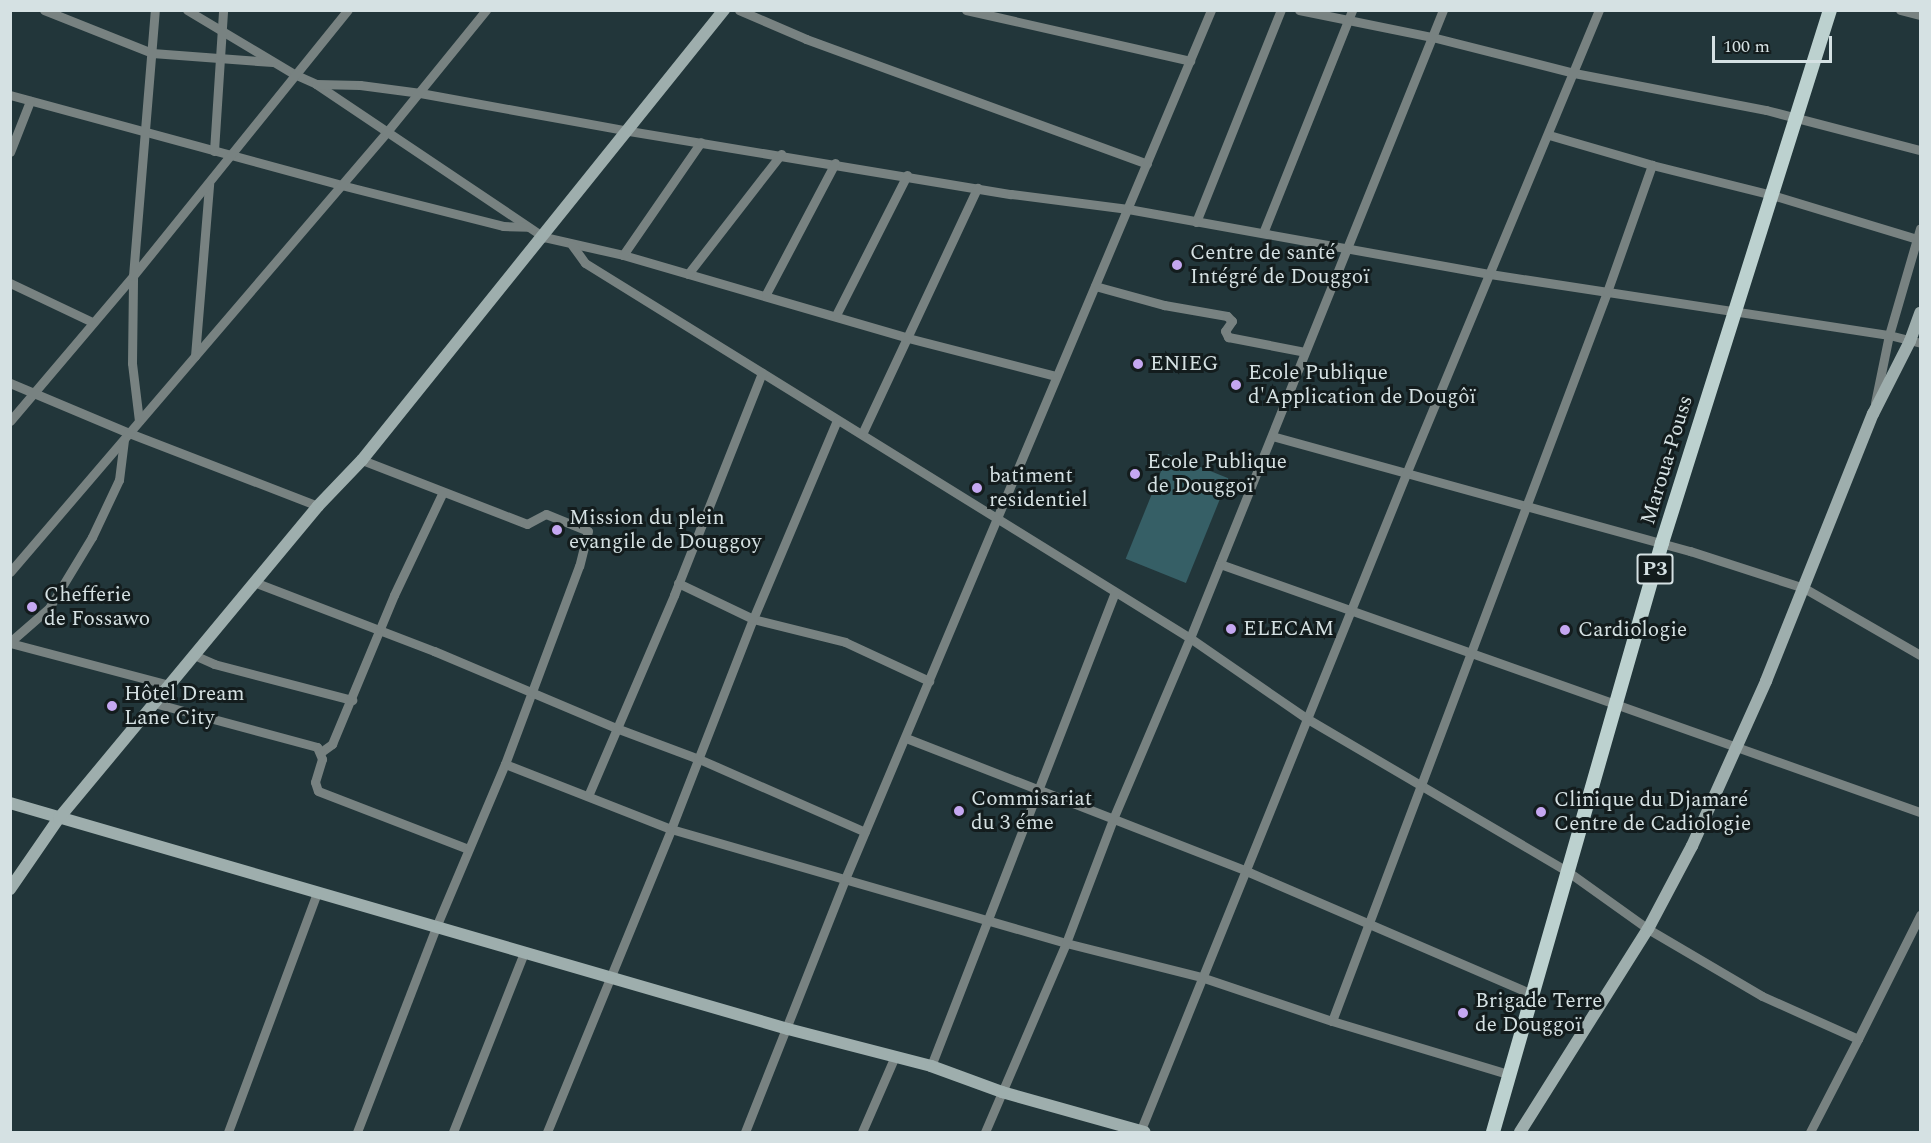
<!DOCTYPE html>
<html>
<head>
<meta charset="utf-8">
<style>
	body { margin:0 }
	#map { position:relative; width:1931px; height:1143px; overflow:hidden; background:#22363a; font-family:Spectral,serif }
	div>[style] { position:absolute }
	.green>* { inset:0; background:#365f66; transform-origin:0 0 }
	.street>* { height:9px; margin:-4.5px; padding:0 4.5px; transform-origin:4.5px; border-radius:4.5px; background:#788281 }
	.secondary>* { height:12px; margin:-6px; padding:0 6px; transform-origin:6px; border-radius:6px; background:#9eaead }
	.primary>* { height:14px; margin:-7px; padding:0 7px; transform-origin:7px; border-radius:7px; background:#bcd1cf }
	.dots>* { width:16px; height:16px; translate:-50% -50%; box-sizing:border-box; border:3px solid #131c1d; border-radius:50% }
	span { translate:-50% -50%; white-space:nowrap; text-align:center; line-height:1.15; -webkit-text-stroke:6px #131c1d; paint-order:stroke }
	.shield-label span { padding:2px 4px; background:#131c1d; border:2px solid; border-radius:4px; -webkit-text-stroke-width:0 }
	.shield-label { font-size:20px; color:#d5e1e3; font-weight:700 }
	.poi-label { font-size:21px; color:#d5e1e3 }
	.left { translate:0 -50%; text-align:left }
	.street-label { font-size:21px; color:#d5e1e3 }
	.frame { position:absolute; inset:0; border:12px solid #d5e1e3; pointer-events:none }
	.scale { position:absolute; left:1712px; top:36px; width:120px; height:27px; box-sizing:border-box; border:3px solid #d5e1e3; border-top:0; padding-left:8px; font-size:18px; line-height:21px; white-space:nowrap; color:#d5e1e3; -webkit-text-stroke:4px #131c1d; paint-order:stroke }
</style>
</head>
<body>
<div id="map">
	<div class="green">
		<div style="left:1168px;top:454px;width:65px;height:113px;rotate:22deg"></div>
	</div>
	<div class="street">
		<div style="left:44px;top:10px;width:116px;rotate:21.7deg"></div>
		<div style="left:152px;top:53px;width:121px;rotate:4.3deg"></div>
		<div style="left:187px;top:10px;width:125px;rotate:30.9deg"></div>
		<div style="left:294px;top:74px;width:24px;rotate:24deg"></div>
		<div style="left:316px;top:84px;width:275px;rotate:33.9deg"></div>
		<div style="left:544px;top:237px;width:81px;rotate:12.8deg"></div>
		<div style="left:623px;top:255px;width:297px;rotate:16.2deg"></div>
		<div style="left:908px;top:338px;width:153px;rotate:14.4deg"></div>
		<div style="left:739px;top:10px;width:73px;rotate:23.4deg"></div>
		<div style="left:806px;top:39px;width:363px;rotate:20.1deg"></div>
		<div style="left:966px;top:10px;width:230px;rotate:12.8deg"></div>
		<div style="left:1299px;top:10px;width:136px;rotate:11.5deg"></div>
		<div style="left:1432px;top:37px;width:146px;rotate:14.2deg"></div>
		<div style="left:1574px;top:73px;width:196px;rotate:10.9deg"></div>
		<div style="left:1766px;top:110px;width:159px;rotate:14.6deg"></div>
		<div style="left:1900px;top:10px;width:21px;rotate:14deg"></div>
		<div style="left:316px;top:84px;width:44px;rotate:1.3deg"></div>
		<div style="left:360px;top:85px;width:61px;rotate:7.6deg"></div>
		<div style="left:420px;top:93px;width:212px;rotate:10.3deg"></div>
		<div style="left:629px;top:131px;width:387px;rotate:9.4deg"></div>
		<div style="left:1011px;top:194px;width:118px;rotate:7.3deg"></div>
		<div style="left:1128px;top:209px;width:368px;rotate:10.2deg"></div>
		<div style="left:1490px;top:274px;width:404px;rotate:8.7deg"></div>
		<div style="left:1889px;top:335px;width:32px;rotate:14deg"></div>
		<div style="left:10px;top:95px;width:343px;rotate:15.2deg"></div>
		<div style="left:341px;top:185px;width:167px;rotate:14.2deg"></div>
		<div style="left:503px;top:226px;width:25px;rotate:2deg"></div>
		<div style="left:1549px;top:135px;width:107px;rotate:16.2deg"></div>
		<div style="left:1652px;top:165px;width:124px;rotate:14deg"></div>
		<div style="left:1772px;top:195px;width:155px;rotate:16.9deg"></div>
		<div style="left:214px;top:151px;width:141px;rotate:-86.3deg"></div>
		<div style="left:10px;top:152px;width:55px;rotate:-68.6deg"></div>
		<div style="left:1196px;top:222px;width:228px;rotate:-68.2deg"></div>
		<div style="left:1263px;top:233px;width:240px;rotate:-68.2deg"></div>
		<div style="left:572px;top:245px;width:22px;rotate:54deg"></div>
		<div style="left:585px;top:263px;width:712px;rotate:31.79deg"></div>
		<div style="left:1190px;top:638px;width:141px;rotate:34.6deg"></div>
		<div style="left:1306px;top:718px;width:303px;rotate:30.4deg"></div>
		<div style="left:1567px;top:871px;width:100px;rotate:35.6deg"></div>
		<div style="left:1648px;top:929px;width:132px;rotate:30.4deg"></div>
		<div style="left:1762px;top:996px;width:105px;rotate:24.1deg"></div>
		<div style="left:1858px;top:1039px;width:139px;rotate:-63.4deg"></div>
		<div style="left:623px;top:255px;width:137px;rotate:-55.4deg"></div>
		<div style="left:688px;top:274px;width:152px;rotate:-52.2deg"></div>
		<div style="left:10px;top:283px;width:91px;rotate:25.4deg"></div>
		<div style="left:1095px;top:286px;width:72px;rotate:15.4deg"></div>
		<div style="left:1164px;top:305px;width:64px;rotate:9.9deg"></div>
		<div style="left:1227px;top:316px;width:7px;rotate:45deg"></div>
		<div style="left:1232px;top:321px;width:12px;rotate:125deg"></div>
		<div style="left:1225px;top:331px;width:7px;rotate:63deg"></div>
		<div style="left:1228px;top:337px;width:78px;rotate:11deg"></div>
		<div style="left:766px;top:294px;width:148px;rotate:-62.2deg"></div>
		<div style="left:836px;top:315px;width:157px;rotate:-63.1deg"></div>
		<div style="left:195px;top:356px;width:173px;rotate:-85.3deg"></div>
		<div style="left:10px;top:383px;width:129px;rotate:22.8deg"></div>
		<div style="left:129px;top:433px;width:203px;rotate:21.1deg"></div>
		<div style="left:1875px;top:403px;width:69px;rotate:-78.4deg"></div>
		<div style="left:1889px;top:335px;width:111px;rotate:-73.8deg"></div>
		<div style="left:10px;top:421px;width:190px;rotate:-49.7deg"></div>
		<div style="left:133px;top:276px;width:342px;rotate:-51.1deg"></div>
		<div style="left:139px;top:421px;width:58px;rotate:-96.9deg"></div>
		<div style="left:132px;top:363px;width:87px;rotate:-89.3deg"></div>
		<div style="left:133px;top:276px;width:267px;rotate:-85.3deg"></div>
		<div style="left:862px;top:434px;width:272px;rotate:-64.9deg"></div>
		<div style="left:1272px;top:436px;width:434px;rotate:15.4deg"></div>
		<div style="left:1690px;top:551px;width:120px;rotate:18deg"></div>
		<div style="left:1804px;top:588px;width:134px;rotate:30deg"></div>
		<div style="left:362px;top:460px;width:177px;rotate:21.2deg"></div>
		<div style="left:527px;top:524px;width:21px;rotate:-28deg"></div>
		<div style="left:546px;top:514px;width:45px;rotate:22deg"></div>
		<div style="left:588px;top:531px;width:36px;rotate:104deg"></div>
		<div style="left:579px;top:566px;width:211px;rotate:110.5deg"></div>
		<div style="left:1220px;top:564px;width:743px;rotate:19.51deg"></div>
		<div style="left:10px;top:572px;width:578px;rotate:-49.42deg"></div>
		<div style="left:386px;top:133px;width:159px;rotate:-50.9deg"></div>
		<div style="left:254px;top:582px;width:193px;rotate:21deg"></div>
		<div style="left:434px;top:651px;width:198px;rotate:22.9deg"></div>
		<div style="left:616px;top:728px;width:89px;rotate:20.5deg"></div>
		<div style="left:699px;top:759px;width:181px;rotate:23.7deg"></div>
		<div style="left:678px;top:583px;width:83px;rotate:25.6deg"></div>
		<div style="left:753px;top:619px;width:95px;rotate:14deg"></div>
		<div style="left:845px;top:642px;width:93px;rotate:24.9deg"></div>
		<div style="left:10px;top:642px;width:52px;rotate:-41.1deg"></div>
		<div style="left:49px;top:608px;width:83px;rotate:-58.8deg"></div>
		<div style="left:92px;top:537px;width:63px;rotate:-64.7deg"></div>
		<div style="left:119px;top:480px;width:40px;rotate:-82.9deg"></div>
		<div style="left:10px;top:643px;width:164px;rotate:14.8deg"></div>
		<div style="left:194px;top:655px;width:22px;rotate:24deg"></div>
		<div style="left:214px;top:664px;width:143px;rotate:14.6deg"></div>
		<div style="left:154px;top:703px;width:169px;rotate:15.1deg"></div>
		<div style="left:317px;top:747px;width:13px;rotate:67deg"></div>
		<div style="left:322px;top:759px;width:24px;rotate:107deg"></div>
		<div style="left:315px;top:782px;width:9px;rotate:72deg"></div>
		<div style="left:318px;top:791px;width:161px;rotate:21.1deg"></div>
		<div style="left:906px;top:738px;width:363px;rotate:21.3deg"></div>
		<div style="left:1244px;top:870px;width:314px;rotate:23.3deg"></div>
		<div style="left:321px;top:752px;width:14px;rotate:-36deg"></div>
		<div style="left:332px;top:744px;width:161px;rotate:-67.4deg"></div>
		<div style="left:394px;top:595px;width:114px;rotate:-64.6deg"></div>
		<div style="left:588px;top:796px;width:219px;rotate:-66.8deg"></div>
		<div style="left:674px;top:595px;width:239px;rotate:-68.4deg"></div>
		<div style="left:1332px;top:1021px;width:779px;rotate:-69.33deg"></div>
		<div style="left:1607px;top:292px;width:135px;rotate:-70.5deg"></div>
		<div style="left:931px;top:1066px;width:508px;rotate:-68.78deg"></div>
		<div style="left:228px;top:1132px;width:255px;rotate:-69.6deg"></div>
		<div style="left:357px;top:1132px;width:220px;rotate:-68.9deg"></div>
		<div style="left:436px;top:927px;width:177px;rotate:-67.1deg"></div>
		<div style="left:505px;top:764px;width:178px;rotate:21.4deg"></div>
		<div style="left:671px;top:829px;width:225px;rotate:-68.7deg"></div>
		<div style="left:753px;top:619px;width:216px;rotate:-67.1deg"></div>
		<div style="left:453px;top:1132px;width:193px;rotate:-68.4deg"></div>
		<div style="left:547px;top:1132px;width:327px;rotate:-67.7deg"></div>
		<div style="left:671px;top:829px;width:411px;rotate:16.1deg"></div>
		<div style="left:1066px;top:943px;width:139px;rotate:14.1deg"></div>
		<div style="left:1201px;top:977px;width:138px;rotate:18.6deg"></div>
		<div style="left:1332px;top:1021px;width:184px;rotate:16.8deg"></div>
		<div style="left:745px;top:1132px;width:272px;rotate:-68.4deg"></div>
		<div style="left:845px;top:879px;width:943px;rotate:-67.16deg"></div>
		<div style="left:862px;top:1132px;width:83px;rotate:-66.5deg"></div>
		<div style="left:985px;top:1132px;width:206px;rotate:-66.8deg"></div>
		<div style="left:1066px;top:943px;width:133px;rotate:-69.2deg"></div>
		<div style="left:1113px;top:819px;width:197px;rotate:-67deg"></div>
		<div style="left:1190px;top:638px;width:677px;rotate:-68.06deg"></div>
		<div style="left:1140px;top:1132px;width:710px;rotate:-67.99deg"></div>
		<div style="left:1406px;top:474px;width:503px;rotate:-67.42deg"></div>
		<div style="left:1810px;top:1132px;width:105px;rotate:-62.7deg"></div>
	</div>
	<div class="secondary">
		<div style="left:10px;top:803px;width:810px;rotate:16.2deg"></div>
		<div style="left:788px;top:1029px;width:148px;rotate:14.5deg"></div>
		<div style="left:931px;top:1066px;width:76px;rotate:20.1deg"></div>
		<div style="left:1002px;top:1092px;width:148px;rotate:15.7deg"></div>
		<div style="left:10px;top:889px;width:86px;rotate:-55.4deg"></div>
		<div style="left:59px;top:818px;width:405px;rotate:-50.3deg"></div>
		<div style="left:318px;top:506px;width:64px;rotate:-46.3deg"></div>
		<div style="left:362px;top:460px;width:578px;rotate:-51.19deg"></div>
		<div style="left:1520px;top:1132px;width:240px;rotate:-57.8deg"></div>
		<div style="left:1648px;top:929px;width:94px;rotate:-62.1deg"></div>
		<div style="left:1692px;top:846px;width:181px;rotate:-65.8deg"></div>
		<div style="left:1766px;top:681px;width:288px;rotate:-68.2deg"></div>
		<div style="left:1873px;top:414px;width:82px;rotate:-63.1deg"></div>
		<div style="left:1910px;top:341px;width:30px;rotate:-70deg"></div>
	</div>
	<div class="primary">
		<div style="left:1493px;top:1132px;width:613px;rotate:-73.99deg"></div>
		<div style="left:1662px;top:543px;width:559px;rotate:-72.51deg"></div>
	</div>
	<div class="dots">
		<div style="left:1177px;top:265px;background:#c5a7f1"></div>
		<div style="left:1138px;top:364px;background:#c5a7f1"></div>
		<div style="left:1236px;top:385px;background:#c5a7f1"></div>
		<div style="left:1135px;top:474px;background:#c5a7f1"></div>
		<div style="left:977px;top:488px;background:#c5a7f1"></div>
		<div style="left:557px;top:530px;background:#c5a7f1"></div>
		<div style="left:32px;top:607px;background:#c5a7f1"></div>
		<div style="left:1231px;top:629px;background:#c5a7f1"></div>
		<div style="left:1565px;top:630px;background:#c5a7f1"></div>
		<div style="left:112px;top:706px;background:#c5a7f1"></div>
		<div style="left:959px;top:811px;background:#c5a7f1"></div>
		<div style="left:1541px;top:812px;background:#c5a7f1"></div>
		<div style="left:1463px;top:1013px;background:#c5a7f1"></div>
	</div>
	<div class="shield-label">
		<span style="left:1655px;top:569px">P3</span>
	</div>
	<div class="poi-label">
		<span class="left" style="left:1190px;top:265px">Centre de santé<br>Intégré de Douggoï</span>
		<span class="left" style="left:1150px;top:364px">ENIEG</span>
		<span class="left" style="left:1248px;top:385px">Ecole Publique<br>d'Application de Dougôï</span>
		<span class="left" style="left:1147px;top:474px">Ecole Publique<br>de Douggoï</span>
		<span class="left" style="left:989px;top:488px">batiment<br>residentiel</span>
		<span class="left" style="left:569px;top:530px">Mission du plein<br>evangile de Douggoy</span>
		<span class="left" style="left:44px;top:607px">Chefferie<br>de Fossawo</span>
		<span class="left" style="left:1243px;top:629px">ELECAM</span>
		<span class="left" style="left:1578px;top:630px">Cardiologie</span>
		<span class="left" style="left:124px;top:706px">Hôtel Dream<br>Lane City</span>
		<span class="left" style="left:971px;top:811px">Commisariat<br>du 3 éme</span>
		<span class="left" style="left:1554px;top:812px">Clinique du Djamaré<br>Centre de Cadiologie</span>
		<span class="left" style="left:1475px;top:1013px">Brigade Terre<br>de Douggoï</span>
	</div>
	<div class="street-label">
		<span style="left:1667px;top:460px;rotate:-73deg">Maroua-Pouss</span>
	</div>
	<div class="frame"></div>
	<div class="scale">100 m</div>
</div>
</body>
</html>
